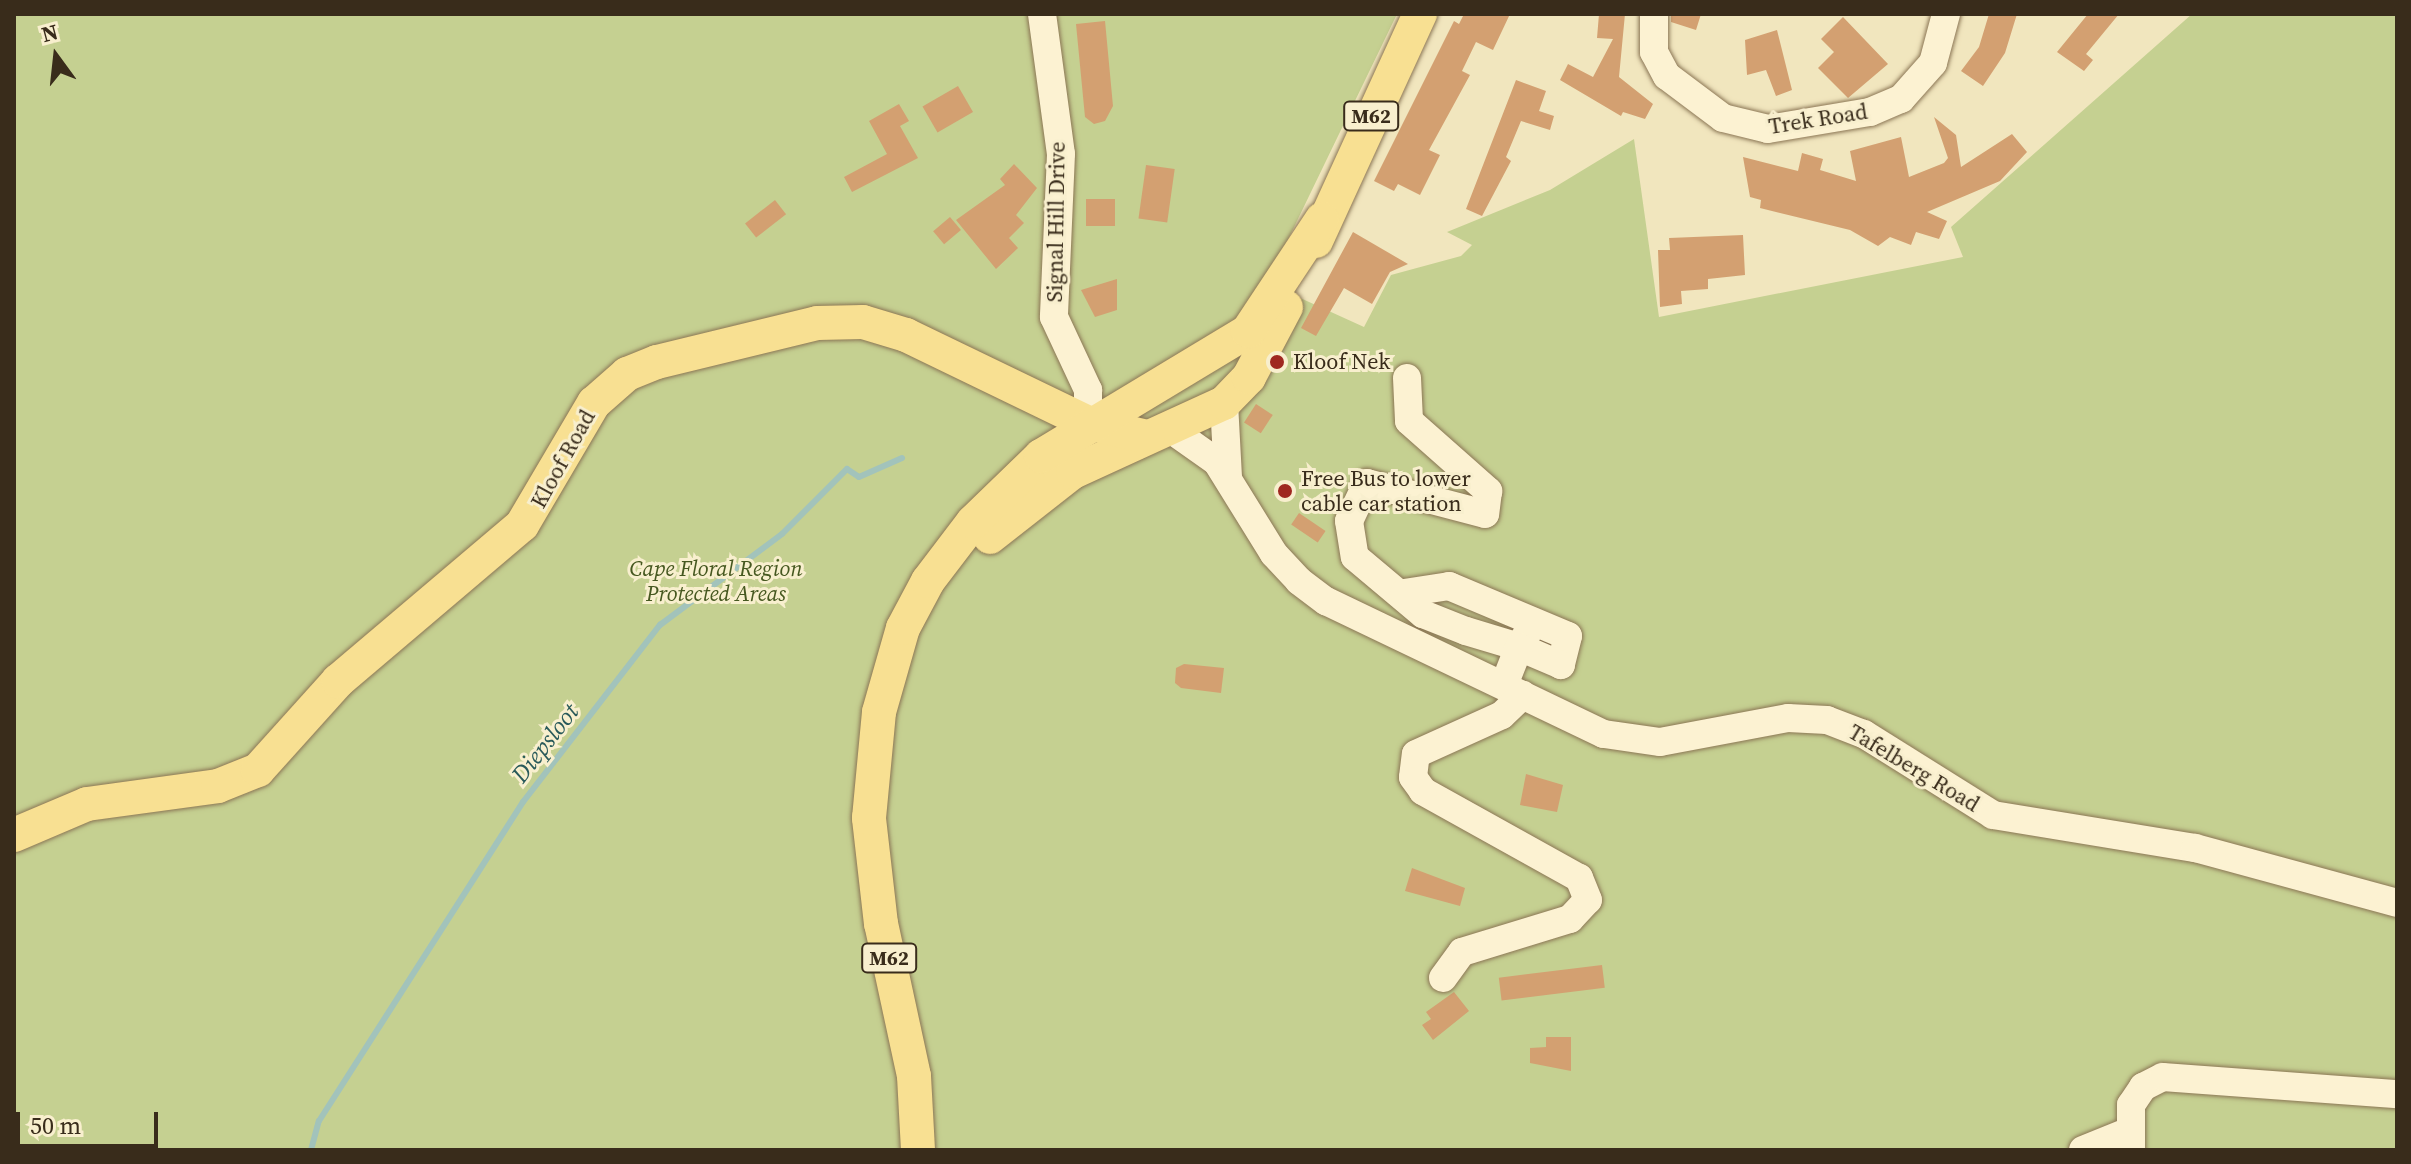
<!DOCTYPE html>
<html>
<head>
<meta charset="utf-8">
<style>
	body { margin:0 }
	#map { position:relative; width:2411px; height:1164px; overflow:hidden; background:#f1e6be; font-family:"Source Serif 4",serif }
	div>[style] { position:absolute }
	.green>* { inset:0; background:#c5d091 }
	.stream>* { height:6px; margin:-3px; padding:0 3px; transform-origin:3px; border-radius:3px; background:#a2c3bb }
	.building>* { inset:0; background:#d3a071; transform-origin:0 0 }
	.roads { filter:drop-shadow(0 0 2px #8b7655) drop-shadow(0 0 2px #8b7655) }
	.minor>* { height:28px; margin:-14px; padding:0 14px; transform-origin:14px; border-radius:14px; background:#fcf2d2 }
	.major>* { height:34px; margin:-17px; padding:0 17px; transform-origin:17px; border-radius:17px; background:#f8e092 }
	.dots>* { width:22px; height:22px; translate:-50% -50%; box-sizing:border-box; border:4px solid #f8efce; border-radius:50% }
	span { translate:-50% -50%; white-space:nowrap; text-align:center; line-height:1.15; -webkit-text-stroke:6px #f8efce; paint-order:stroke }
	.shield-label span { padding:2px 6px; background:#f8efce; border:2px solid; border-radius:6px; -webkit-text-stroke-width:0 }
	.shield-label { font-size:20px; color:#392c1b; font-weight:700 }
	.street-label { font-size:22px; color:#392c1b }
	.poi-label { font-size:22px; color:#392c1b }
	.left { translate:0 -50%; text-align:left }
	.park-label { font-size:22px; color:#465820; font-style:italic }
	.water-label { font-size:24px; color:#295a5a; font-style:italic }
	.frame { position:absolute; inset:0; border:16px solid #392c1b; pointer-events:none }
	.north { position:absolute; left:16px; top:16px; width:80px; height:80px; -webkit-text-stroke:6px #f8efce; paint-order:stroke; rotate:345deg; font-size:22px; font-weight:700; line-height:32px; text-align:center; color:#392c1b }
	.north::after { content:''; display:block; margin:auto; width:28px; height:36px; background:#392c1b; clip-path:polygon(50% 0,100% 100%,50% 72%,0 100%) }
	.scale { position:absolute; left:16px; top:1112px; width:142px; height:36px; box-sizing:border-box; border:4px solid #392c1b; border-top:0; padding-left:10px; font-size:24px; line-height:28px; white-space:nowrap; color:#392c1b; -webkit-text-stroke:6px #f8efce; paint-order:stroke }
</style>
</head>
<body>
<div id="map">
	<div class="green">
		<div style="clip-path:polygon(14px 14px,1397px 14px,1267px 283px,1364px 327px,1391px 275px,1461px 256px,1472px 245px,1447px 232px,1550px 190px,1634px 139px,1659px 317px,1963px 257px,1951px 227px,2192px 14px,2397px 14px,2397px 1150px,14px 1150px)"></div>
	</div>
	<div class="stream">
		<div style="left:311px;top:1150px;width:30px;rotate:-75deg"></div>
		<div style="left:319px;top:1121px;width:379px;rotate:-57.4deg"></div>
		<div style="left:523px;top:802px;width:224px;rotate:-52.3deg"></div>
		<div style="left:660px;top:625px;width:152px;rotate:-36.7deg"></div>
		<div style="left:782px;top:534px;width:92px;rotate:-45deg"></div>
		<div style="left:847px;top:469px;width:14px;rotate:34deg"></div>
		<div style="left:859px;top:477px;width:47px;rotate:-23.8deg"></div>
	</div>
	<div class="building">
		<div style="clip-path:polygon(1464px 14px,1510px 14px,1493px 50px,1476px 42px,1462px 71px,1470px 75px,1429px 150px,1440px 155px,1420px 195px,1398px 184px,1394px 191px,1374px 181px,1454px 21px,1459px 24px)"></div>
		<div style="clip-path:polygon(1599px 14px,1625px 14px,1619px 77px,1653px 104px,1645px 119px,1623px 112px,1621px 116px,1560px 80px,1568px 64px,1593px 77px,1613px 39px,1597px 38px)"></div>
		<div style="clip-path:polygon(1671px 14px,1701px 14px,1696px 30px,1671px 22px)"></div>
		<div style="clip-path:polygon(1989px 14px,2017px 14px,2005px 53px,1983px 86px,1961px 71px,1979px 47px)"></div>
		<div style="clip-path:polygon(2088px 14px,2119px 14px,2086px 54px,2093px 60px,2084px 71px,2057px 52px)"></div>
		<div style="clip-path:polygon(1843px 17px,1888px 64px,1848px 98px,1818px 68px,1834px 52px,1821px 39px)"></div>
		<div style="clip-path:polygon(1105px 21px,1113px 106px,1105px 121px,1094px 124px,1085px 117px,1076px 24px)"></div>
		<div style="clip-path:polygon(1777px 30px,1792px 90px,1776px 96px,1766px 70px,1747px 75px,1745px 40px)"></div>
		<div style="clip-path:polygon(1516px 80px,1546px 91px,1539px 111px,1554px 116px,1550px 130px,1521px 121px,1506px 157px,1511px 161px,1482px 216px,1466px 209px)"></div>
		<div style="left:958px;top:86px;width:30px;height:41px;rotate:60deg"></div>
		<div style="clip-path:polygon(899px 104px,909px 121px,900px 126px,918px 158px,852px 192px,844px 177px,887px 154px,869px 121px)"></div>
		<div style="clip-path:polygon(1934px 117px,1956px 135px,1961px 167px,2012px 134px,2027px 152px,2000px 181px,1927px 212px,1947px 221px,1939px 239px,1916px 232px,1911px 245px,1890px 237px,1878px 246px,1850px 230px,1760px 208px,1761px 200px,1750px 197px,1743px 157px,1798px 171px,1802px 153px,1823px 159px,1820px 170px,1856px 181px,1850px 151px,1901px 137px,1909px 177px,1944px 163px,1948px 158px)"></div>
		<div style="clip-path:polygon(1014px 164px,1037px 188px,1016px 215px,1024px 223px,1009px 238px,1018px 248px,996px 269px,956px 220px,1005px 185px,1000px 179px)"></div>
		<div style="left:1146px;top:165px;width:29px;height:54px;rotate:8deg"></div>
		<div style="left:1115px;top:199px;width:27px;height:29px;rotate:90deg"></div>
		<div style="left:775px;top:200px;width:18px;height:38px;rotate:52deg"></div>
		<div style="left:950px;top:217px;width:17px;height:22px;rotate:50deg"></div>
		<div style="clip-path:polygon(1353px 232px,1408px 264px,1390px 272px,1372px 304px,1344px 288px,1316px 336px,1301px 328px)"></div>
		<div style="clip-path:polygon(1743px 235px,1745px 275px,1708px 279px,1708px 289px,1681px 291px,1682px 304px,1660px 307px,1658px 250px,1670px 250px,1669px 238px)"></div>
		<div style="clip-path:polygon(1117px 279px,1117px 310px,1095px 317px,1081px 290px)"></div>
		<div style="left:1256px;top:404px;width:20px;height:22px;rotate:33deg"></div>
		<div style="left:1299px;top:513px;width:32px;height:14px;rotate:34deg"></div>
		<div style="clip-path:polygon(1184px 664px,1224px 668px,1221px 693px,1181px 688px,1175px 683px,1176px 668px)"></div>
		<div style="clip-path:polygon(1526px 774px,1563px 785px,1557px 812px,1520px 805px)"></div>
		<div style="clip-path:polygon(1412px 868px,1465px 888px,1460px 906px,1405px 891px)"></div>
		<div style="left:1602px;top:965px;width:23px;height:104px;rotate:83deg"></div>
		<div style="clip-path:polygon(1454px 992px,1469px 1011px,1433px 1040px,1422px 1025px,1431px 1019px,1426px 1012px)"></div>
		<div style="clip-path:polygon(1546px 1037px,1571px 1037px,1571px 1071px,1530px 1063px,1530px 1048px,1546px 1047px)"></div>
	</div>
	<div class="roads">
		<div class="minor">
			<div style="left:1042px;top:14px;width:141px;rotate:82.3deg"></div>
			<div style="left:1061px;top:154px;width:163px;rotate:92.5deg"></div>
			<div style="left:1054px;top:317px;width:81px;rotate:65deg"></div>
			<div style="left:1088px;top:390px;width:33px;rotate:90deg"></div>
			<div style="left:1654px;top:14px;width:38px;rotate:90deg"></div>
			<div style="left:1654px;top:52px;width:27px;rotate:62deg"></div>
			<div style="left:1667px;top:76px;width:70px;rotate:36.9deg"></div>
			<div style="left:1723px;top:118px;width:46px;rotate:13.7deg"></div>
			<div style="left:1768px;top:129px;width:103px;rotate:-9.5deg"></div>
			<div style="left:1870px;top:112px;width:34px;rotate:-23deg"></div>
			<div style="left:1901px;top:99px;width:48px;rotate:-48.4deg"></div>
			<div style="left:1933px;top:63px;width:51px;rotate:-75.1deg"></div>
			<div style="left:1407px;top:378px;width:43px;rotate:87.3deg"></div>
			<div style="left:1409px;top:421px;width:106px;rotate:41.5deg"></div>
			<div style="left:1488px;top:491px;width:23px;rotate:97deg"></div>
			<div style="left:1485px;top:514px;width:122px;rotate:-165.3deg"></div>
			<div style="left:1367px;top:483px;width:42px;rotate:115.3deg"></div>
			<div style="left:1349px;top:521px;width:36px;rotate:81deg"></div>
			<div style="left:1355px;top:557px;width:89px;rotate:40deg"></div>
			<div style="left:1423px;top:614px;width:46px;rotate:21.6deg"></div>
			<div style="left:1466px;top:631px;width:55px;rotate:16.8deg"></div>
			<div style="left:1519px;top:647px;width:29px;rotate:-59deg"></div>
			<div style="left:1224px;top:403px;width:73px;rotate:86.9deg"></div>
			<div style="left:1169px;top:428px;width:59px;rotate:35.3deg"></div>
			<div style="left:1217px;top:462px;width:108px;rotate:58.2deg"></div>
			<div style="left:1274px;top:554px;width:37px;rotate:47deg"></div>
			<div style="left:1299px;top:581px;width:34px;rotate:37deg"></div>
			<div style="left:1326px;top:601px;width:308px;rotate:25.6deg"></div>
			<div style="left:1604px;top:734px;width:57px;rotate:8.1deg"></div>
			<div style="left:1660px;top:742px;width:130px;rotate:-10.6deg"></div>
			<div style="left:1788px;top:718px;width:39px;rotate:3deg"></div>
			<div style="left:1827px;top:720px;width:40px;rotate:21deg"></div>
			<div style="left:1864px;top:734px;width:152px;rotate:32.1deg"></div>
			<div style="left:1993px;top:815px;width:205px;rotate:9.3deg"></div>
			<div style="left:2195px;top:848px;width:209px;rotate:15.2deg"></div>
			<div style="left:1404px;top:593px;width:46px;rotate:-8.8deg"></div>
			<div style="left:1449px;top:586px;width:129px;rotate:22.8deg"></div>
			<div style="left:1568px;top:636px;width:30px;rotate:104deg"></div>
			<div style="left:1561px;top:665px;width:46px;rotate:-156.8deg"></div>
			<div style="left:1519px;top:647px;width:41px;rotate:111.5deg"></div>
			<div style="left:1443px;top:978px;width:32px;rotate:-54deg"></div>
			<div style="left:1462px;top:952px;width:113px;rotate:-17deg"></div>
			<div style="left:1570px;top:919px;width:26px;rotate:-47deg"></div>
			<div style="left:1588px;top:900px;width:24px;rotate:-112deg"></div>
			<div style="left:1579px;top:878px;width:179px;rotate:-150.9deg"></div>
			<div style="left:1423px;top:791px;width:17px;rotate:-126deg"></div>
			<div style="left:1413px;top:777px;width:23px;rotate:-83deg"></div>
			<div style="left:1416px;top:754px;width:94px;rotate:-24.4deg"></div>
			<div style="left:1502px;top:715px;width:29px;rotate:-44deg"></div>
			<div style="left:2083px;top:1150px;width:48px;rotate:-22.2deg"></div>
			<div style="left:2131px;top:1150px;width:45px;rotate:-90deg"></div>
			<div style="left:2131px;top:1105px;width:22px;rotate:-56deg"></div>
			<div style="left:2143px;top:1087px;width:22px;rotate:-27deg"></div>
			<div style="left:2163px;top:1077px;width:235px;rotate:4.2deg"></div>
		</div>
		<div class="major">
			<div style="left:1316px;top:241px;width:250px;rotate:-65.4deg"></div>
			<div style="left:990px;top:537px;width:105px;rotate:-38.1deg"></div>
			<div style="left:1073px;top:472px;width:166px;rotate:-24.6deg"></div>
			<div style="left:1224px;top:403px;width:36px;rotate:-46deg"></div>
			<div style="left:1249px;top:377px;width:79px;rotate:-62.1deg"></div>
			<div style="left:14px;top:835px;width:79px;rotate:-23deg"></div>
			<div style="left:87px;top:804px;width:132px;rotate:-7.8deg"></div>
			<div style="left:218px;top:786px;width:43px;rotate:-21.8deg"></div>
			<div style="left:258px;top:770px;width:120px;rotate:-48deg"></div>
			<div style="left:338px;top:681px;width:241px;rotate:-40.3deg"></div>
			<div style="left:522px;top:525px;width:142px;rotate:-59.5deg"></div>
			<div style="left:594px;top:403px;width:44px;rotate:-41.3deg"></div>
			<div style="left:627px;top:374px;width:32px;rotate:-22deg"></div>
			<div style="left:657px;top:362px;width:165px;rotate:-13.7deg"></div>
			<div style="left:817px;top:323px;width:46px;rotate:-1.2deg"></div>
			<div style="left:863px;top:322px;width:45px;rotate:16.8deg"></div>
			<div style="left:906px;top:335px;width:202px;rotate:25.8deg"></div>
			<div style="left:1088px;top:423px;width:61px;rotate:13.3deg"></div>
			<div style="left:918px;top:1150px;width:74px;rotate:-93.1deg"></div>
			<div style="left:914px;top:1076px;width:156px;rotate:-102.2deg"></div>
			<div style="left:881px;top:924px;width:107px;rotate:-96.5deg"></div>
			<div style="left:869px;top:818px;width:106px;rotate:-84.6deg"></div>
			<div style="left:879px;top:712px;width:87px;rotate:-74.1deg"></div>
			<div style="left:903px;top:628px;width:53px;rotate:-62deg"></div>
			<div style="left:928px;top:581px;width:74px;rotate:-52.7deg"></div>
			<div style="left:973px;top:522px;width:95px;rotate:-44.1deg"></div>
			<div style="left:1041px;top:456px;width:242px;rotate:-31.1deg"></div>
			<div style="left:1248px;top:331px;width:134px;rotate:-56.5deg"></div>
		</div>
	</div>
	<div class="dots">
		<div style="left:1277px;top:362px;background:#9f2820"></div>
		<div style="left:1285px;top:491px;background:#9f2820"></div>
	</div>
	<div class="shield-label">
		<span style="left:1371px;top:116px">M62</span>
		<span style="left:889px;top:958px">M62</span>
	</div>
	<div class="street-label">
		<span style="left:1818px;top:119px;rotate:-9deg">Trek Road</span>
		<span style="left:1056px;top:222px;rotate:-89deg">Signal Hill Drive</span>
		<span style="left:563px;top:459px;rotate:-61deg">Kloof Road</span>
		<span style="left:1914px;top:768px;rotate:31deg">Tafelberg Road</span>
	</div>
	<div class="poi-label">
		<span class="left" style="left:1293px;top:362px">Kloof Nek</span>
		<span class="left" style="left:1301px;top:491px">Free Bus to lower<br>cable car station</span>
	</div>
	<div class="park-label">
		<span style="left:716px;top:581px">Cape Floral Region<br>Protected Areas</span>
	</div>
	<div class="water-label">
		<span style="left:545px;top:743px;rotate:-52deg">Diepsloot</span>
	</div>
	<div class="frame"></div>
	<div class="north">N</div>
	<div class="scale">50 m</div>
</div>
</body>
</html>
